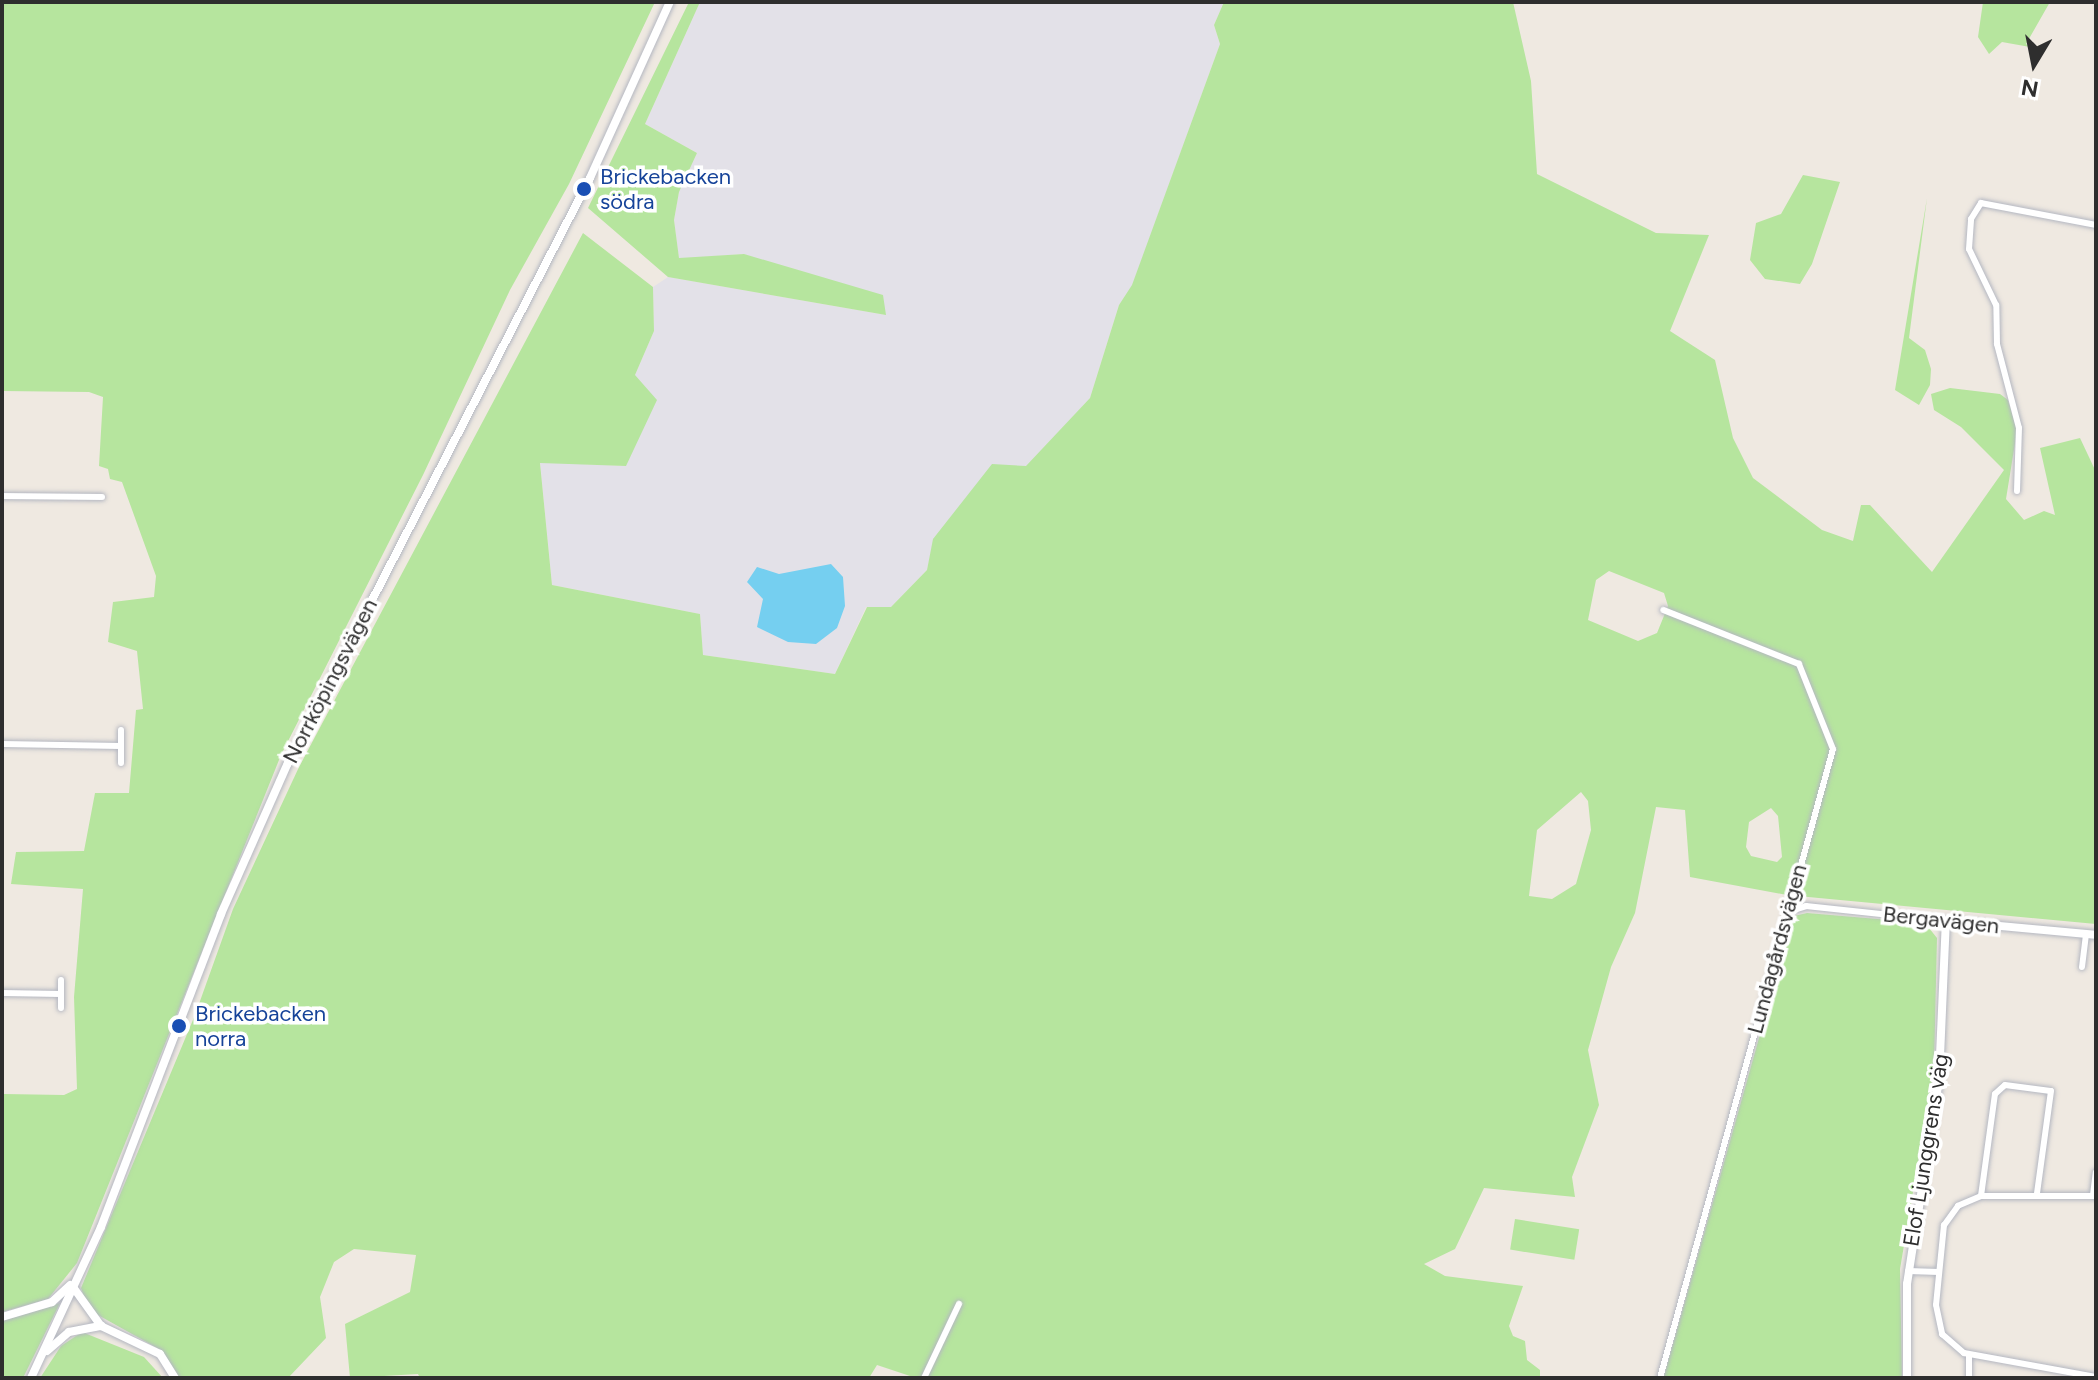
<!DOCTYPE html>
<html>
<head>
<meta charset="utf-8">
<style>
	body { margin:0 }
	#map { position:relative; width:2098px; height:1380px; overflow:hidden; background:#efe9e1; font-family:Figtree,sans-serif }
	div>[style] { position:absolute }
	.industrial>* { inset:0; background:#e3e1e8 }
	.green>* { inset:0; background:#b6e59e; transform-origin:0 0 }
	.water>* { inset:0; background:#75cff0 }
	.roads { filter:drop-shadow(0 0 2px #b4b7c1) drop-shadow(0 0 2px #b4b7c1) }
	.street>* { height:6px; margin:-3px; padding:0 3px; transform-origin:3px; border-radius:3px; background:#fff }
	.secondary>* { height:8px; margin:-4px; padding:0 4px; transform-origin:4px; border-radius:4px; background:#fff }
	.dots>* { width:22px; height:22px; translate:-50% -50%; box-sizing:border-box; border:4px solid #fff; border-radius:50% }
	span { translate:-50% -50%; white-space:nowrap; text-align:center; line-height:1.15; -webkit-text-stroke:7px #fff; paint-order:stroke }
	.transit-label { font-size:22px; color:#164399 }
	.left { translate:0 -50%; text-align:left }
	.street-label { font-size:22px; color:#2e2e2e }
	.frame { position:absolute; inset:0; border:4px solid #2e2e2e; pointer-events:none }
	.north { position:absolute; left:1994px; top:24px; width:80px; height:80px; -webkit-text-stroke:6px #fff; paint-order:stroke; rotate:190deg; font-size:22px; font-weight:700; line-height:32px; text-align:center; color:#2e2e2e }
	.north::after { content:''; display:block; margin:auto; width:28px; height:36px; background:#2e2e2e; clip-path:polygon(50% 0,100% 100%,50% 72%,0 100%) }
</style>
</head>
<body>
<div id="map">
	<div class="industrial">
		<div style="clip-path:polygon(700px 2px,1224px 2px,1214px 25px,1220px 44px,1132px 286px,1119px 305px,1090px 398px,1026px 467px,934px 539px,927px 570px,891px 607px,866px 607px,835px 674px,703px 655px,700px 614px,552px 585px,540px 462px,626px 466px,635px 375px,654px 331px,653px 287px,668px 277px,886px 315px,744px 254px,679px 259px,674px 220px,679px 192px,697px 153px,645px 124px)"></div>
	</div>
	<div class="green">
		<div style="clip-path:polygon(2px 2px,655px 2px,569px 184px,510px 290px,423px 475px,281px 755px,77px 1263px,48px 1299px,2px 1312px,2px 1099px,4px 1094px,64px 1095px,77px 1089px,74px 997px,83px 889px,11px 884px,16px 852px,84px 851px,95px 793px,129px 793px,136px 710px,143px 709px,137px 651px,108px 642px,113px 602px,154px 597px,156px 576px,122px 482px,110px 479px,108px 469px,99px 466px,103px 397px,89px 392px,2px 391px)"></div>
		<div style="clip-path:polygon(689px 2px,700px 2px,645px 124px,697px 153px,679px 192px,674px 220px,679px 258px,744px 254px,883px 295px,886px 315px,668px 277px,588px 208px)"></div>
		<div style="clip-path:polygon(evenodd,1224px 2px,1513px 2px,1531px 81px,1537px 174px,1656px 233px,1709px 235px,1670px 331px,1715px 360px,1733px 438px,1753px 478px,1822px 530px,1853px 541px,1861px 505px,1870px 505px,1932px 572px,2004px 470px,1961px 427px,1934px 410px,1931px 394px,1950px 388px,2000px 394px,2008px 400px,2017px 431px,2006px 499px,2024px 520px,2044px 511px,2055px 515px,2040px 448px,2080px 438px,2096px 472px,2096px 924px,1787px 895px,1690px 877px,1685px 810px,1656px 807px,1635px 913px,1611px 967px,1588px 1050px,1599px 1105px,1572px 1177px,1575px 1197px,1484px 1188px,1455px 1249px,1424px 1264px,1445px 1276px,1523px 1286px,1509px 1326px,1513px 1336px,1525px 1341px,1527px 1360px,1540px 1370px,1540px 1378px,916px 1378px,877px 1365px,869px 1378px,420px 1378px,418px 1374px,350px 1378px,345px 1324px,410px 1292px,416px 1255px,354px 1249px,334px 1262px,320px 1297px,326px 1338px,288px 1378px,179px 1378px,159px 1349px,89px 1310px,81px 1288px,195px 1015px,233px 909px,299px 767px,583px 233px,653px 287px,654px 331px,635px 375px,657px 400px,626px 466px,540px 463px,552px 585px,700px 614px,703px 655px,835px 674px,867px 607px,891px 607px,927px 570px,933px 539px,992px 464px,1026px 466px,1090px 398px,1119px 305px,1132px 285px,1220px 44px,1214px 25px,1224px 2px,1609px 571px,1664px 593px,1668px 606px,1657px 633px,1638px 641px,1588px 620px,1596px 580px,1609px 571px,1224px 2px,1581px 792px,1588px 801px,1591px 830px,1576px 884px,1552px 899px,1529px 896px,1537px 830px,1581px 792px,1224px 2px,1771px 808px,1778px 816px,1782px 857px,1777px 862px,1751px 856px,1746px 847px,1749px 822px,1771px 808px)"></div>
		<div style="clip-path:polygon(1983px 2px,2050px 2px,2026px 44px,2030px 47px,2002px 42px,1989px 54px,1978px 37px)"></div>
		<div style="clip-path:polygon(1803px 175px,1840px 182px,1812px 264px,1800px 284px,1765px 279px,1750px 260px,1756px 223px,1781px 214px)"></div>
		<div style="clip-path:polygon(1927px 198px,1909px 338px,1925px 350px,1931px 369px,1930px 385px,1919px 405px,1895px 390px)"></div>
		<div style="clip-path:polygon(1807px 913px,1925px 923px,1937px 938px,1934px 1068px,1900px 1269px,1902px 1378px,1664px 1376px,1791px 924px,1794px 916px)"></div>
		<div style="left:1515px;top:1219px;width:65px;height:31px;rotate:9deg"></div>
		<div style="clip-path:polygon(60px 1303px,23px 1378px,2px 1378px,2px 1321px)"></div>
		<div style="clip-path:polygon(82px 1332px,144px 1357px,163px 1378px,40px 1378px,61px 1346px)"></div>
	</div>
	<div class="water">
		<div style="clip-path:polygon(831px 564px,843px 577px,845px 606px,837px 628px,816px 644px,788px 642px,757px 627px,763px 599px,747px 582px,757px 567px,779px 574px)"></div>
	</div>
	<div class="roads">
		<div class="street">
			<div style="left:2017px;top:491px;width:63px;rotate:-88.2deg"></div>
			<div style="left:2019px;top:428px;width:87px;rotate:-104.7deg"></div>
			<div style="left:1997px;top:344px;width:39px;rotate:-91deg"></div>
			<div style="left:1996px;top:305px;width:62px;rotate:-115.7deg"></div>
			<div style="left:1969px;top:249px;width:30px;rotate:-86deg"></div>
			<div style="left:1971px;top:219px;width:19px;rotate:-58deg"></div>
			<div style="left:1981px;top:203px;width:117px;rotate:10.8deg"></div>
			<div style="left:2px;top:496px;width:100px;rotate:0.6deg"></div>
			<div style="left:121px;top:730px;width:33px;rotate:90deg"></div>
			<div style="left:2px;top:744px;width:119px;rotate:1deg"></div>
			<div style="left:1791px;top:911px;width:16px;rotate:-18deg"></div>
			<div style="left:1806px;top:906px;width:141px;rotate:6.1deg"></div>
			<div style="left:2082px;top:967px;width:33px;rotate:-83deg"></div>
			<div style="left:61px;top:980px;width:28px;rotate:90deg"></div>
			<div style="left:2px;top:993px;width:59px;rotate:1deg"></div>
			<div style="left:2093px;top:1195px;width:23px;rotate:-83deg"></div>
			<div style="left:1981px;top:1196px;width:103px;rotate:-82.2deg"></div>
			<div style="left:1995px;top:1094px;width:13px;rotate:-42deg"></div>
			<div style="left:2005px;top:1085px;width:46px;rotate:7.4deg"></div>
			<div style="left:2051px;top:1091px;width:103px;rotate:97.8deg"></div>
			<div style="left:2096px;top:1196px;width:115px;rotate:180deg"></div>
			<div style="left:1981px;top:1196px;width:25px;rotate:157deg"></div>
			<div style="left:1958px;top:1206px;width:24px;rotate:126deg"></div>
			<div style="left:1944px;top:1225px;width:80px;rotate:95.7deg"></div>
			<div style="left:1936px;top:1305px;width:30px;rotate:78deg"></div>
			<div style="left:1942px;top:1334px;width:29px;rotate:41deg"></div>
			<div style="left:1964px;top:1353px;width:134px;rotate:10.3deg"></div>
			<div style="left:1908px;top:1271px;width:31px;rotate:2deg"></div>
			<div style="left:924px;top:1378px;width:82px;rotate:-64.7deg"></div>
			<div style="left:1660px;top:1378px;width:652px;rotate:-74.62deg"></div>
			<div style="left:1833px;top:749px;width:92px;rotate:-111.8deg"></div>
			<div style="left:1799px;top:664px;width:146px;rotate:-158.3deg"></div>
			<div style="left:1969px;top:1378px;width:23px;rotate:-90deg"></div>
		</div>
		<div class="secondary">
			<div style="left:73px;top:1287px;width:48px;rotate:54.3deg"></div>
			<div style="left:101px;top:1326px;width:65px;rotate:25.4deg"></div>
			<div style="left:160px;top:1354px;width:28px;rotate:58deg"></div>
			<div style="left:2px;top:1317px;width:52px;rotate:-16.7deg"></div>
			<div style="left:52px;top:1302px;width:25px;rotate:-43deg"></div>
			<div style="left:47px;top:1351px;width:29px;rotate:-41deg"></div>
			<div style="left:69px;top:1332px;width:33px;rotate:-11deg"></div>
			<div style="left:31px;top:1378px;width:166px;rotate:-65.1deg"></div>
			<div style="left:101px;top:1227px;width:335px;rotate:-69deg"></div>
			<div style="left:221px;top:914px;width:165px;rotate:-66.1deg"></div>
			<div style="left:288px;top:763px;width:658px;rotate:-62.7deg"></div>
			<div style="left:590px;top:178px;width:193px;rotate:-65.6deg"></div>
			<div style="left:1907px;top:1378px;width:94px;rotate:-90deg"></div>
			<div style="left:1907px;top:1284px;width:207px;rotate:-81.1deg"></div>
			<div style="left:1939px;top:1079px;width:158px;rotate:-87.5deg"></div>
			<div style="left:1946px;top:921px;width:151px;rotate:5.3deg"></div>
		</div>
	</div>
	<div class="dots">
		<div style="left:584px;top:189px;background:#1a4fb4"></div>
		<div style="left:179px;top:1026px;background:#1a4fb4"></div>
	</div>
	<div class="transit-label">
		<span class="left" style="left:600px;top:189px">Brickebacken<br>södra</span>
		<span class="left" style="left:195px;top:1026px">Brickebacken<br>norra</span>
	</div>
	<div class="street-label">
		<span style="left:330px;top:681px;rotate:-63deg">Norrköpingsvägen</span>
		<span style="left:1941px;top:920px;rotate:6deg">Bergavägen</span>
		<span style="left:1777px;top:949px;rotate:-75deg">Lundagårdsvägen</span>
		<span style="left:1926px;top:1150px;rotate:-81deg">Elof Ljunggrens väg</span>
	</div>
	<div class="frame"></div>
	<div class="north">N</div>
</div>
</body>
</html>
